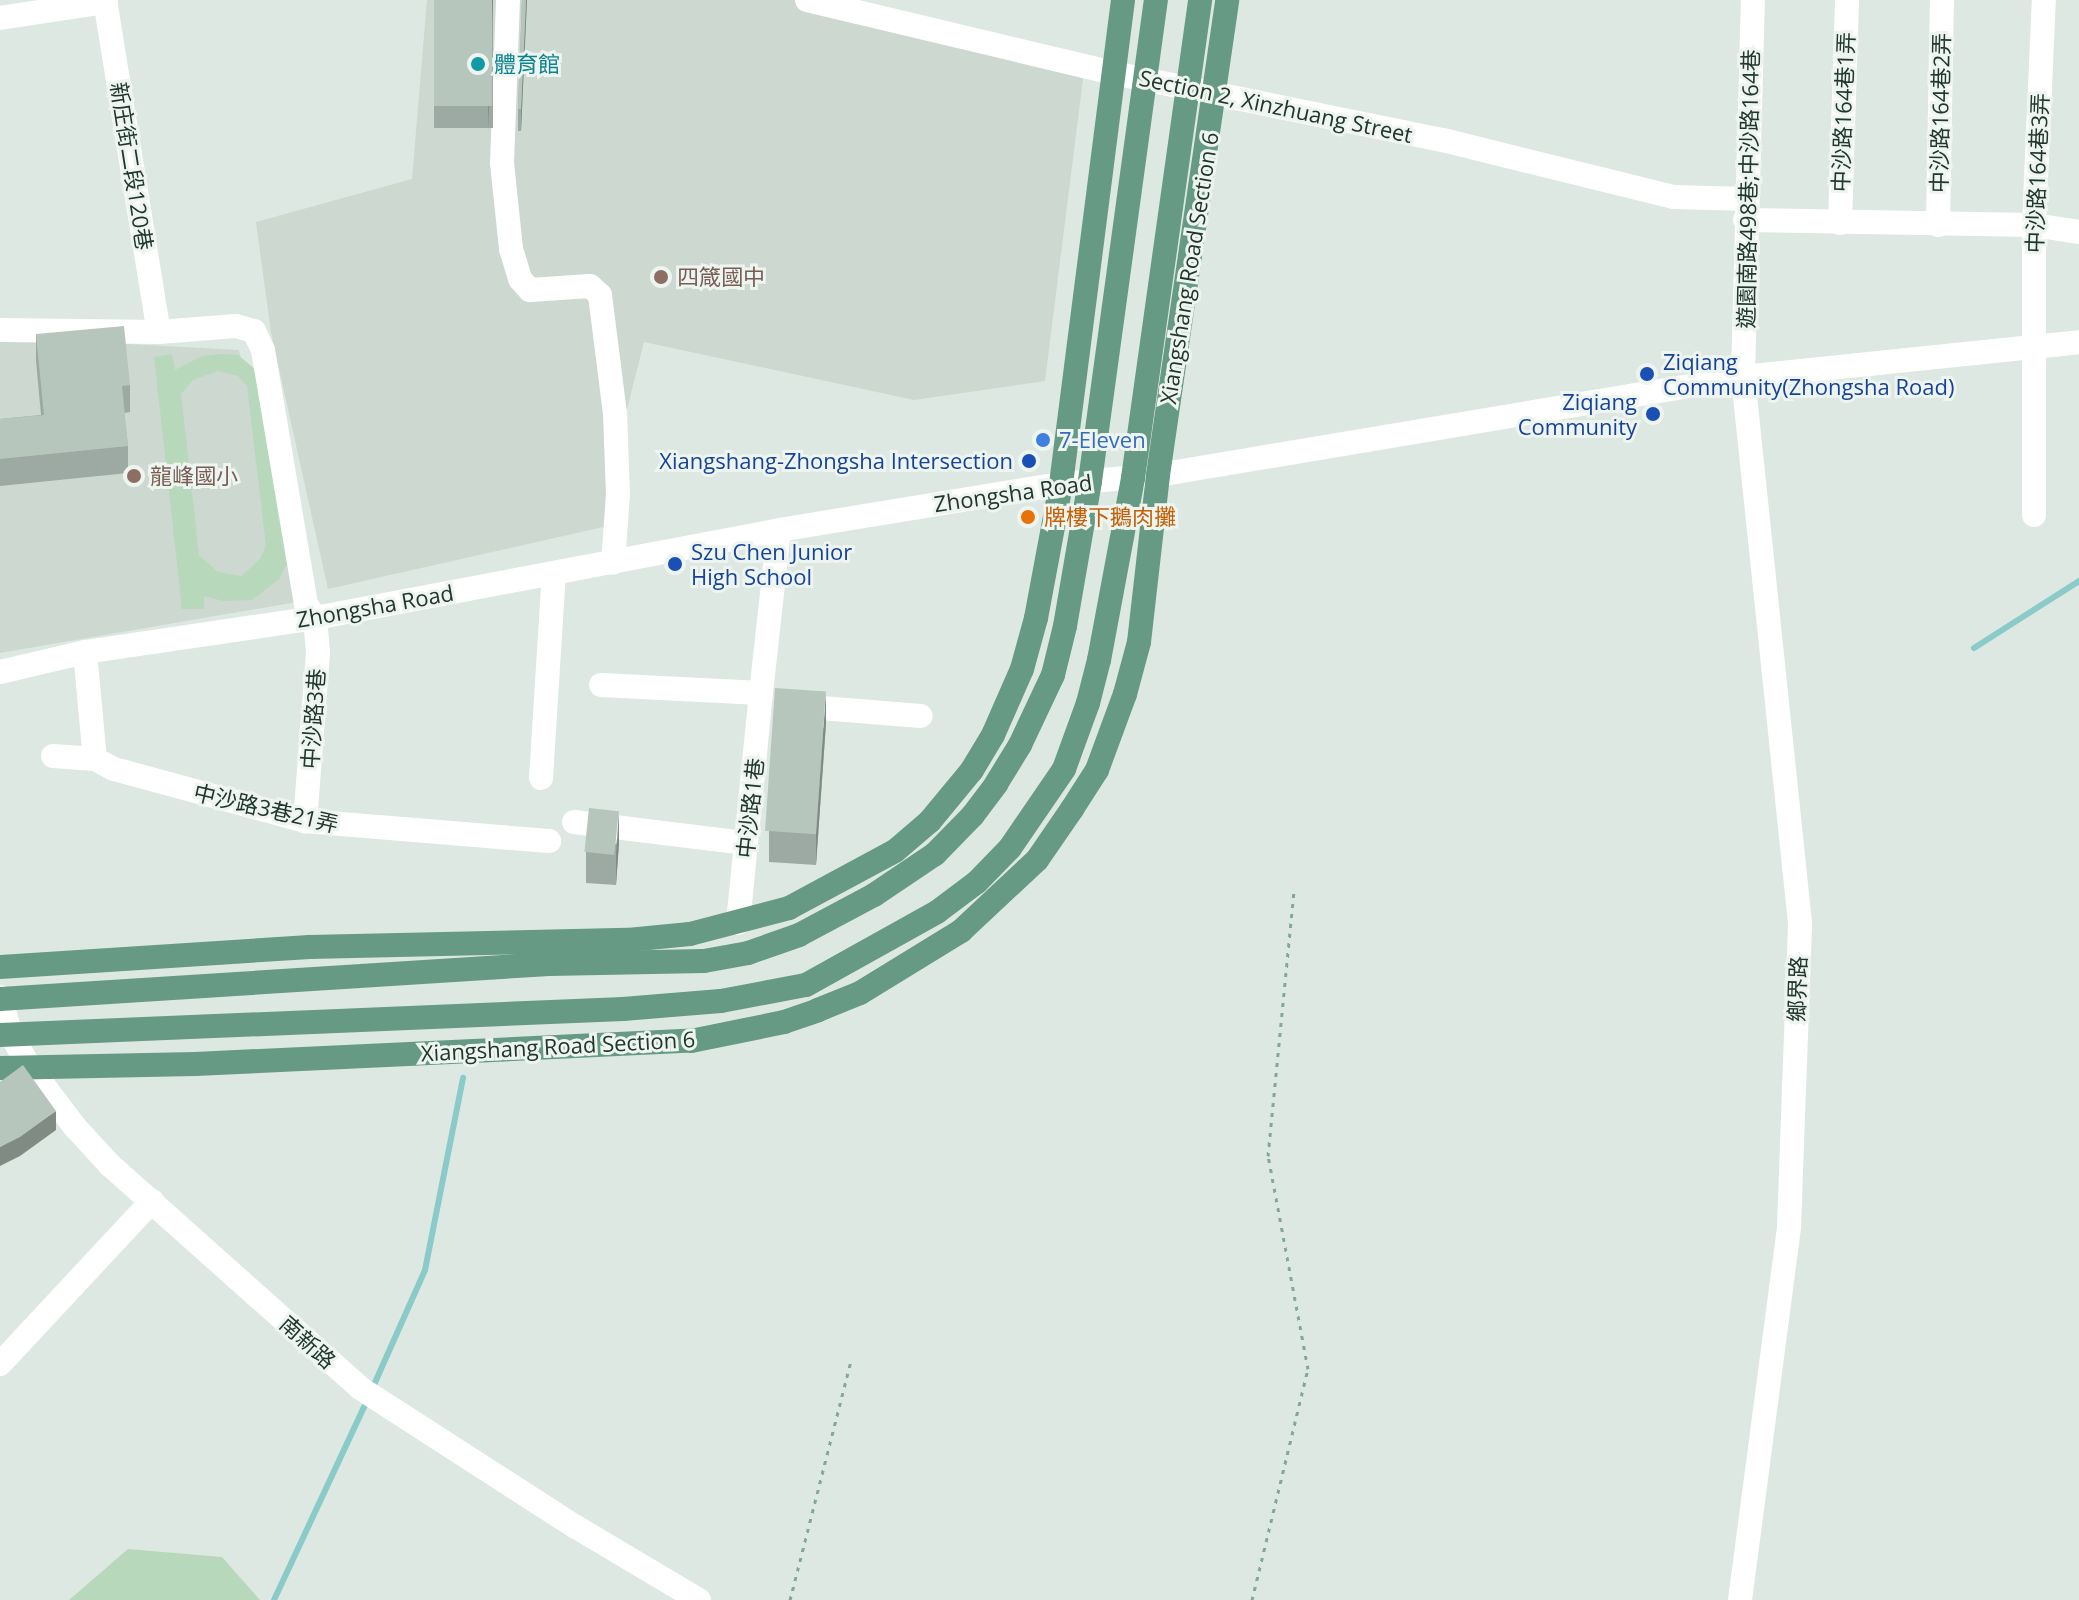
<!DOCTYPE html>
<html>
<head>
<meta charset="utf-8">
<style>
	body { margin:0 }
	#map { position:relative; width:2079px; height:1600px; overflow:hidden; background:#dee8e2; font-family:"Open Sans","Noto Sans TC",sans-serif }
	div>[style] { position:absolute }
	.built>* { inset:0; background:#cdd8d1 }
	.green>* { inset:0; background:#b8d8bb }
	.stream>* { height:6px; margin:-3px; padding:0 3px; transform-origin:3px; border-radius:3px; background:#8acac8 }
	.path>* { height:3px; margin-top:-1.5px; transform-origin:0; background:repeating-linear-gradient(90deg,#81a996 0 4px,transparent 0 10px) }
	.minor>* { height:24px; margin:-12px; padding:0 12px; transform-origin:12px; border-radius:12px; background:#fff }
	.major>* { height:24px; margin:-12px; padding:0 12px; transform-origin:12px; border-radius:12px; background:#669a84 }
	.wall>* { inset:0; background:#9daaa3; transform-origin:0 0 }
	.shaded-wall>* { inset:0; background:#808b84 }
	.building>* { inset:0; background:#b7c6bd; transform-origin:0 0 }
	.dots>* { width:22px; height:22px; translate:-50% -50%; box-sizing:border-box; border:4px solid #eef5f0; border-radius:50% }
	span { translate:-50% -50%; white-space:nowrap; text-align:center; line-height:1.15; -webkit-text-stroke:6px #eef5f0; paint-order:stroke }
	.culture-label { font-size:22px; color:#0d838f }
	.left { translate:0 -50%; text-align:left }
	.street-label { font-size:22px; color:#21362d }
	.education-label { font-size:22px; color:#785e54 }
	.transit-label { font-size:22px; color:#164399 }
	.right { translate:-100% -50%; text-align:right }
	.shop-label { font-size:22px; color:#366cbe }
	.food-label { font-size:22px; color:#c56008 }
</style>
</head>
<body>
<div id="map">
	<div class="built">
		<div style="clip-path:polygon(427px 0,852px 0,1084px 71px,1045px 381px,914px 400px,644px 342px,621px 433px,612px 525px,328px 589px,271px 333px,256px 222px,412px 179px)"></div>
		<div style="clip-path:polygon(0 337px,239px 350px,297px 602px,0 653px)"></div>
	</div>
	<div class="green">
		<div style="clip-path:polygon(evenodd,172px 354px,175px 370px,202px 356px,221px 354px,238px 355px,262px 375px,288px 562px,279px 579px,252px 600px,223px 601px,204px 596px,204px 609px,182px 609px,154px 357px,172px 354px,218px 371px,238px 376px,247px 386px,266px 546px,259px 560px,241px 576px,218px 572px,199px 555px,181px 394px,193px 380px,218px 371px)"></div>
		<div style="clip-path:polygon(128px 1549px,222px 1557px,260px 1600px,69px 1600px)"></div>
	</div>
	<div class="stream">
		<div style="left:1974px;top:648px;width:125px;rotate:-32.5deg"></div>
		<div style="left:373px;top:1387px;width:128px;rotate:-66deg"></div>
		<div style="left:425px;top:1270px;width:196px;rotate:-78.8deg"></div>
		<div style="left:274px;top:1600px;width:220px;rotate:-65deg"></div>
	</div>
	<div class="path">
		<div style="left:790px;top:1600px;width:247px;rotate:-75.7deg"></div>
		<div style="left:1252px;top:1600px;width:238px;rotate:-76.4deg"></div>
		<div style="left:1308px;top:1369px;width:217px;rotate:-100.6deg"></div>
		<div style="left:1268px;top:1156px;width:266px;rotate:-84.4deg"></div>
	</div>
	<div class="minor">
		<div style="left:105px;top:0;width:336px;rotate:80.8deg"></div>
		<div style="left:508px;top:0;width:163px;rotate:92.1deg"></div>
		<div style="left:502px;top:163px;width:86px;rotate:84deg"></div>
		<div style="left:511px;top:249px;width:31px;rotate:73deg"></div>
		<div style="left:520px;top:279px;width:15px;rotate:48deg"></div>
		<div style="left:530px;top:290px;width:60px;rotate:-3.8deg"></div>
		<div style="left:590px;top:286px;width:13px;rotate:42deg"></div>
		<div style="left:600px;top:295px;width:119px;rotate:82.8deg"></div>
		<div style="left:615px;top:413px;width:81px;rotate:87.9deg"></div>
		<div style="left:618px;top:494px;width:69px;rotate:94.1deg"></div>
		<div style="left:807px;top:0;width:315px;rotate:13.4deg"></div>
		<div style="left:1113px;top:73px;width:337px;rotate:11.5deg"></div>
		<div style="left:1443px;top:140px;width:238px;rotate:13.9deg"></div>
		<div style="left:1674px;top:197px;width:73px;rotate:1.6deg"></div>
		<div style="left:0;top:18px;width:107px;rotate:-8.6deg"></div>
		<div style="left:1745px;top:220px;width:289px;rotate:1deg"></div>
		<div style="left:2034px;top:225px;width:46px;rotate:8.8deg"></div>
		<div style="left:1840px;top:223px;width:223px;rotate:-88.2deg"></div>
		<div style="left:1938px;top:225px;width:225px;rotate:-89deg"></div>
		<div style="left:0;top:330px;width:159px;rotate:0.7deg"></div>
		<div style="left:159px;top:332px;width:77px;rotate:-4.5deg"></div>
		<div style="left:236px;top:326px;width:19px;rotate:16deg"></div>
		<div style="left:254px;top:331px;width:21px;rotate:65deg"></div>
		<div style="left:263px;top:350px;width:258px;rotate:80.4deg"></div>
		<div style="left:306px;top:604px;width:17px;rotate:57deg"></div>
		<div style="left:315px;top:618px;width:35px;rotate:85deg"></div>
		<div style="left:318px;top:653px;width:169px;rotate:94.4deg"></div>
		<div style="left:2034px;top:515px;width:290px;rotate:-90deg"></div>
		<div style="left:2034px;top:225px;width:225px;rotate:-87.5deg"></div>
		<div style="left:85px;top:652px;width:107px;rotate:84.7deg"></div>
		<div style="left:95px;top:759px;width:21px;rotate:28deg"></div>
		<div style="left:114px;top:769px;width:198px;rotate:15.2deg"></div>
		<div style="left:305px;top:821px;width:245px;rotate:4.7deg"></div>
		<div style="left:0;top:672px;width:87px;rotate:-13.2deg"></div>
		<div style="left:85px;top:652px;width:232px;rotate:-8.4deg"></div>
		<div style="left:315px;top:618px;width:472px;rotate:-10.7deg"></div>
		<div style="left:779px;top:530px;width:286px;rotate:-9.3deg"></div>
		<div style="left:1061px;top:484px;width:97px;rotate:-5.3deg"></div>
		<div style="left:1158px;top:475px;width:593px;rotate:-9.51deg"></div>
		<div style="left:1743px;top:377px;width:338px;rotate:-5.9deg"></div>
		<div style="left:601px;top:685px;width:160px;rotate:2.9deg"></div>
		<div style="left:761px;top:693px;width:164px;rotate:-83.7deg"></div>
		<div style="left:796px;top:706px;width:125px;rotate:4.6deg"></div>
		<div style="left:53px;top:756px;width:42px;rotate:4.1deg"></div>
		<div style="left:541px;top:778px;width:204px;rotate:-86.4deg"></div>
		<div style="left:574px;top:822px;width:173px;rotate:7deg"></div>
		<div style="left:738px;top:923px;width:231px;rotate:-84.3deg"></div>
		<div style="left:0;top:997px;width:37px;rotate:74deg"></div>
		<div style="left:10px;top:1033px;width:38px;rotate:60deg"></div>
		<div style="left:29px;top:1066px;width:76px;rotate:53deg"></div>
		<div style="left:75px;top:1127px;width:52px;rotate:47.4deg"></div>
		<div style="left:110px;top:1165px;width:335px;rotate:41.7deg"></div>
		<div style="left:360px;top:1388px;width:257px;rotate:32.8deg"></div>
		<div style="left:576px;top:1527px;width:143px;rotate:30.7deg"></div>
		<div style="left:0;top:1364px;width:223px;rotate:-47deg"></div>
		<div style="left:1740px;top:1600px;width:377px;rotate:-82.5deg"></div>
		<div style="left:1789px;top:1226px;width:303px;rotate:-87.9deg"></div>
		<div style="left:1800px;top:923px;width:549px;rotate:-95.96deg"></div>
		<div style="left:1743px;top:377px;width:377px;rotate:-88.5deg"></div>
	</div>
	<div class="major">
		<div style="left:0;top:967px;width:310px;rotate:-3.7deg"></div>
		<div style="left:309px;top:947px;width:319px;rotate:-1.3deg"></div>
		<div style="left:628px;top:940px;width:62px;rotate:-5.5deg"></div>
		<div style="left:690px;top:934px;width:102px;rotate:-14.7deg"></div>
		<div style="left:789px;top:908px;width:120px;rotate:-28.3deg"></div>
		<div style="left:895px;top:851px;width:46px;rotate:-40.6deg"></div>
		<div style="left:930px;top:821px;width:66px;rotate:-50.5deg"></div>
		<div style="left:972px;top:770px;width:41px;rotate:-59deg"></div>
		<div style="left:993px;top:735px;width:72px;rotate:-66.3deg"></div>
		<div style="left:1022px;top:669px;width:53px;rotate:-74.6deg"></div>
		<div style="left:1036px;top:618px;width:136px;rotate:-79.4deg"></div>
		<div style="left:1061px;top:484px;width:488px;rotate:-82.7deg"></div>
		<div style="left:0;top:999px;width:550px;rotate:-3.65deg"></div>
		<div style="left:549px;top:964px;width:155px;rotate:-1.1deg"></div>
		<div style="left:704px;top:961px;width:45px;rotate:-10.3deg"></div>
		<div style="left:748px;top:953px;width:54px;rotate:-19.4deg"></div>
		<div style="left:799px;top:935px;width:85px;rotate:-28.1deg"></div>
		<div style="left:874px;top:895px;width:73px;rotate:-33.9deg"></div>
		<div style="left:935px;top:854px;width:54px;rotate:-45.7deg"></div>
		<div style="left:973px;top:815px;width:39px;rotate:-53deg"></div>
		<div style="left:996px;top:784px;width:46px;rotate:-58.4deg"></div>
		<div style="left:1020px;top:745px;width:77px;rotate:-64.8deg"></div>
		<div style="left:1053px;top:675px;width:50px;rotate:-76.2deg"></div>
		<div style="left:1065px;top:626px;width:147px;rotate:-80.2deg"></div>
		<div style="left:1090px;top:481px;width:486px;rotate:-82.2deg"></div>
		<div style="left:0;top:1035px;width:624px;rotate:-2.39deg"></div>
		<div style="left:623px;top:1009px;width:98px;rotate:-4.7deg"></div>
		<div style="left:721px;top:1001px;width:86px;rotate:-10.7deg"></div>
		<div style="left:806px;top:985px;width:150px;rotate:-29.1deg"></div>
		<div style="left:937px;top:912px;width:50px;rotate:-36.9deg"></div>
		<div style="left:977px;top:882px;width:47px;rotate:-45.9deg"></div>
		<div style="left:1010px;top:848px;width:96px;rotate:-55.6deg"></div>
		<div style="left:1064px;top:769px;width:70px;rotate:-70deg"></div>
		<div style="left:1088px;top:703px;width:44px;rotate:-75.7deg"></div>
		<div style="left:1099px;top:660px;width:185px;rotate:-79.4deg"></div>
		<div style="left:1133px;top:478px;width:483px;rotate:-82deg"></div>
		<div style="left:0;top:1068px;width:195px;rotate:-1.2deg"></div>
		<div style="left:195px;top:1064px;width:497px;rotate:-2.7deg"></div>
		<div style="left:691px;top:1041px;width:95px;rotate:-11.5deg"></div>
		<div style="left:784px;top:1022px;width:36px;rotate:-19deg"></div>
		<div style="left:818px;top:1010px;width:45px;rotate:-22deg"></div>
		<div style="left:860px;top:993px;width:119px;rotate:-31.5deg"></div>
		<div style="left:961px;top:931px;width:104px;rotate:-43.1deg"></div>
		<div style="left:1037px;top:860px;width:62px;rotate:-55.5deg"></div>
		<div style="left:1072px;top:809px;width:46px;rotate:-57.3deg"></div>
		<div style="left:1097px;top:770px;width:81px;rotate:-69.8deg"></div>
		<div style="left:1125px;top:694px;width:54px;rotate:-74.9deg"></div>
		<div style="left:1139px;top:642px;width:168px;rotate:-83.5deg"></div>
		<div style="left:1158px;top:475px;width:480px;rotate:-81.7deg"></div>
	</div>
	<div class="wall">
		<div style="left:434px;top:0;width:59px;height:128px"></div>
		<div style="clip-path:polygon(522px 0,527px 0,521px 131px,518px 131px,518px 109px)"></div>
		<div style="clip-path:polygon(36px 334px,130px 385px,130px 412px,124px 413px,128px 446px,128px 473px,0 486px,0 419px,41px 415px,36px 361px)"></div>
		<div style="clip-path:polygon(826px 723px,816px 865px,769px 862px,769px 831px)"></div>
		<div style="clip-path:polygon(619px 843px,616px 885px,586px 883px,586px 852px)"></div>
	</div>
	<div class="shaded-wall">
		<div style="clip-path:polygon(492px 0,493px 0,488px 130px,488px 108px)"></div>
		<div style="clip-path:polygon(526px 0,527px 0,521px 131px,521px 109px)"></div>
		<div style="clip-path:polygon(826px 692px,826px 723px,816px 865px,816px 834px)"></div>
		<div style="clip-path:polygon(619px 811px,619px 843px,616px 885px,616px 854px)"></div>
		<div style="clip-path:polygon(56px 1111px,56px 1130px,20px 1156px,0 1166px,0 1147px)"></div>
	</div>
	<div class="building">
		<div style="left:434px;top:0;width:58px;height:106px"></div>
		<div style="clip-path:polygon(522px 0,526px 0,521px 109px,518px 109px)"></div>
		<div style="clip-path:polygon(124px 326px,130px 385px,122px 386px,128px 446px,0 459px,0 419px,44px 415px,36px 334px)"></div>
		<div style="left:775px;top:688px;width:51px;height:143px;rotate:4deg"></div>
		<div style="left:589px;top:808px;width:30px;height:44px;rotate:6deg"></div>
		<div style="clip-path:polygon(23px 1065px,56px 1111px,20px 1137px,0 1147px,0 1082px)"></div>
	</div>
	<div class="dots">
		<div style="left:478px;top:64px;background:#0f9aa8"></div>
		<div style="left:661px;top:277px;background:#8d6e63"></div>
		<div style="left:1647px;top:374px;background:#1a4fb4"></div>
		<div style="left:1653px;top:414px;background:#1a4fb4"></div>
		<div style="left:1043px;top:440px;background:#3f7fe0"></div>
		<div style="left:1029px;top:461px;background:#1a4fb4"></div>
		<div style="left:134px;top:476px;background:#8d6e63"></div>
		<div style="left:1028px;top:517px;background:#e8710a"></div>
		<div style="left:675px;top:564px;background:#1a4fb4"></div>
	</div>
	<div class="culture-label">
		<span class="left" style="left:494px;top:64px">體育館</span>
	</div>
	<div class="street-label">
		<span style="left:1276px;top:106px;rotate:12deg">Section 2, Xinzhuang Street</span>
		<span style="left:1843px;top:112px;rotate:-88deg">中沙路164巷1弄</span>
		<span style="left:1940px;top:113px;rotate:-89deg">中沙路164巷2弄</span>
		<span style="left:132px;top:166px;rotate:81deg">新庄街二段120巷</span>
		<span style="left:2037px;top:173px;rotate:-88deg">中沙路164巷3弄</span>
		<span style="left:1748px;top:189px;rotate:-89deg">遊園南路498巷;中沙路164巷</span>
		<span style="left:1189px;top:268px;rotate:-81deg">Xiangshang Road Section 6</span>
		<span style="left:1013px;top:493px;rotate:-8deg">Zhongsha Road</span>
		<span style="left:375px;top:606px;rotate:-10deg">Zhongsha Road</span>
		<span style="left:313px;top:719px;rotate:-86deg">中沙路3巷</span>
		<span style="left:266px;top:808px;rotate:13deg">中沙路3巷21弄</span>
		<span style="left:750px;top:808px;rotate:-84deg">中沙路1巷</span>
		<span style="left:1797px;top:989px;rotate:-88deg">鄉界路</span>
		<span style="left:558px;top:1046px;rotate:-3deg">Xiangshang Road Section 6</span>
		<span style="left:308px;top:1342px;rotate:42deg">南新路</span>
	</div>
	<div class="education-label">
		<span class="left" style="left:677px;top:277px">四箴國中</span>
		<span class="left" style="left:150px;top:476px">龍峰國小</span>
	</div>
	<div class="transit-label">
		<span class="left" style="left:1663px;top:374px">Ziqiang<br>Community(Zhongsha Road)</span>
		<span class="right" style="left:1637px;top:414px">Ziqiang<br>Community</span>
		<span class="right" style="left:1013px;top:461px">Xiangshang-Zhongsha Intersection</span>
		<span class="left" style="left:691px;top:564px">Szu Chen Junior<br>High School</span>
	</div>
	<div class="shop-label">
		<span class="left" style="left:1059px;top:440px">7-Eleven</span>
	</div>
	<div class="food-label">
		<span class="left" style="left:1044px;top:517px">牌樓下鵝肉攤</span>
	</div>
</div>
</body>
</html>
